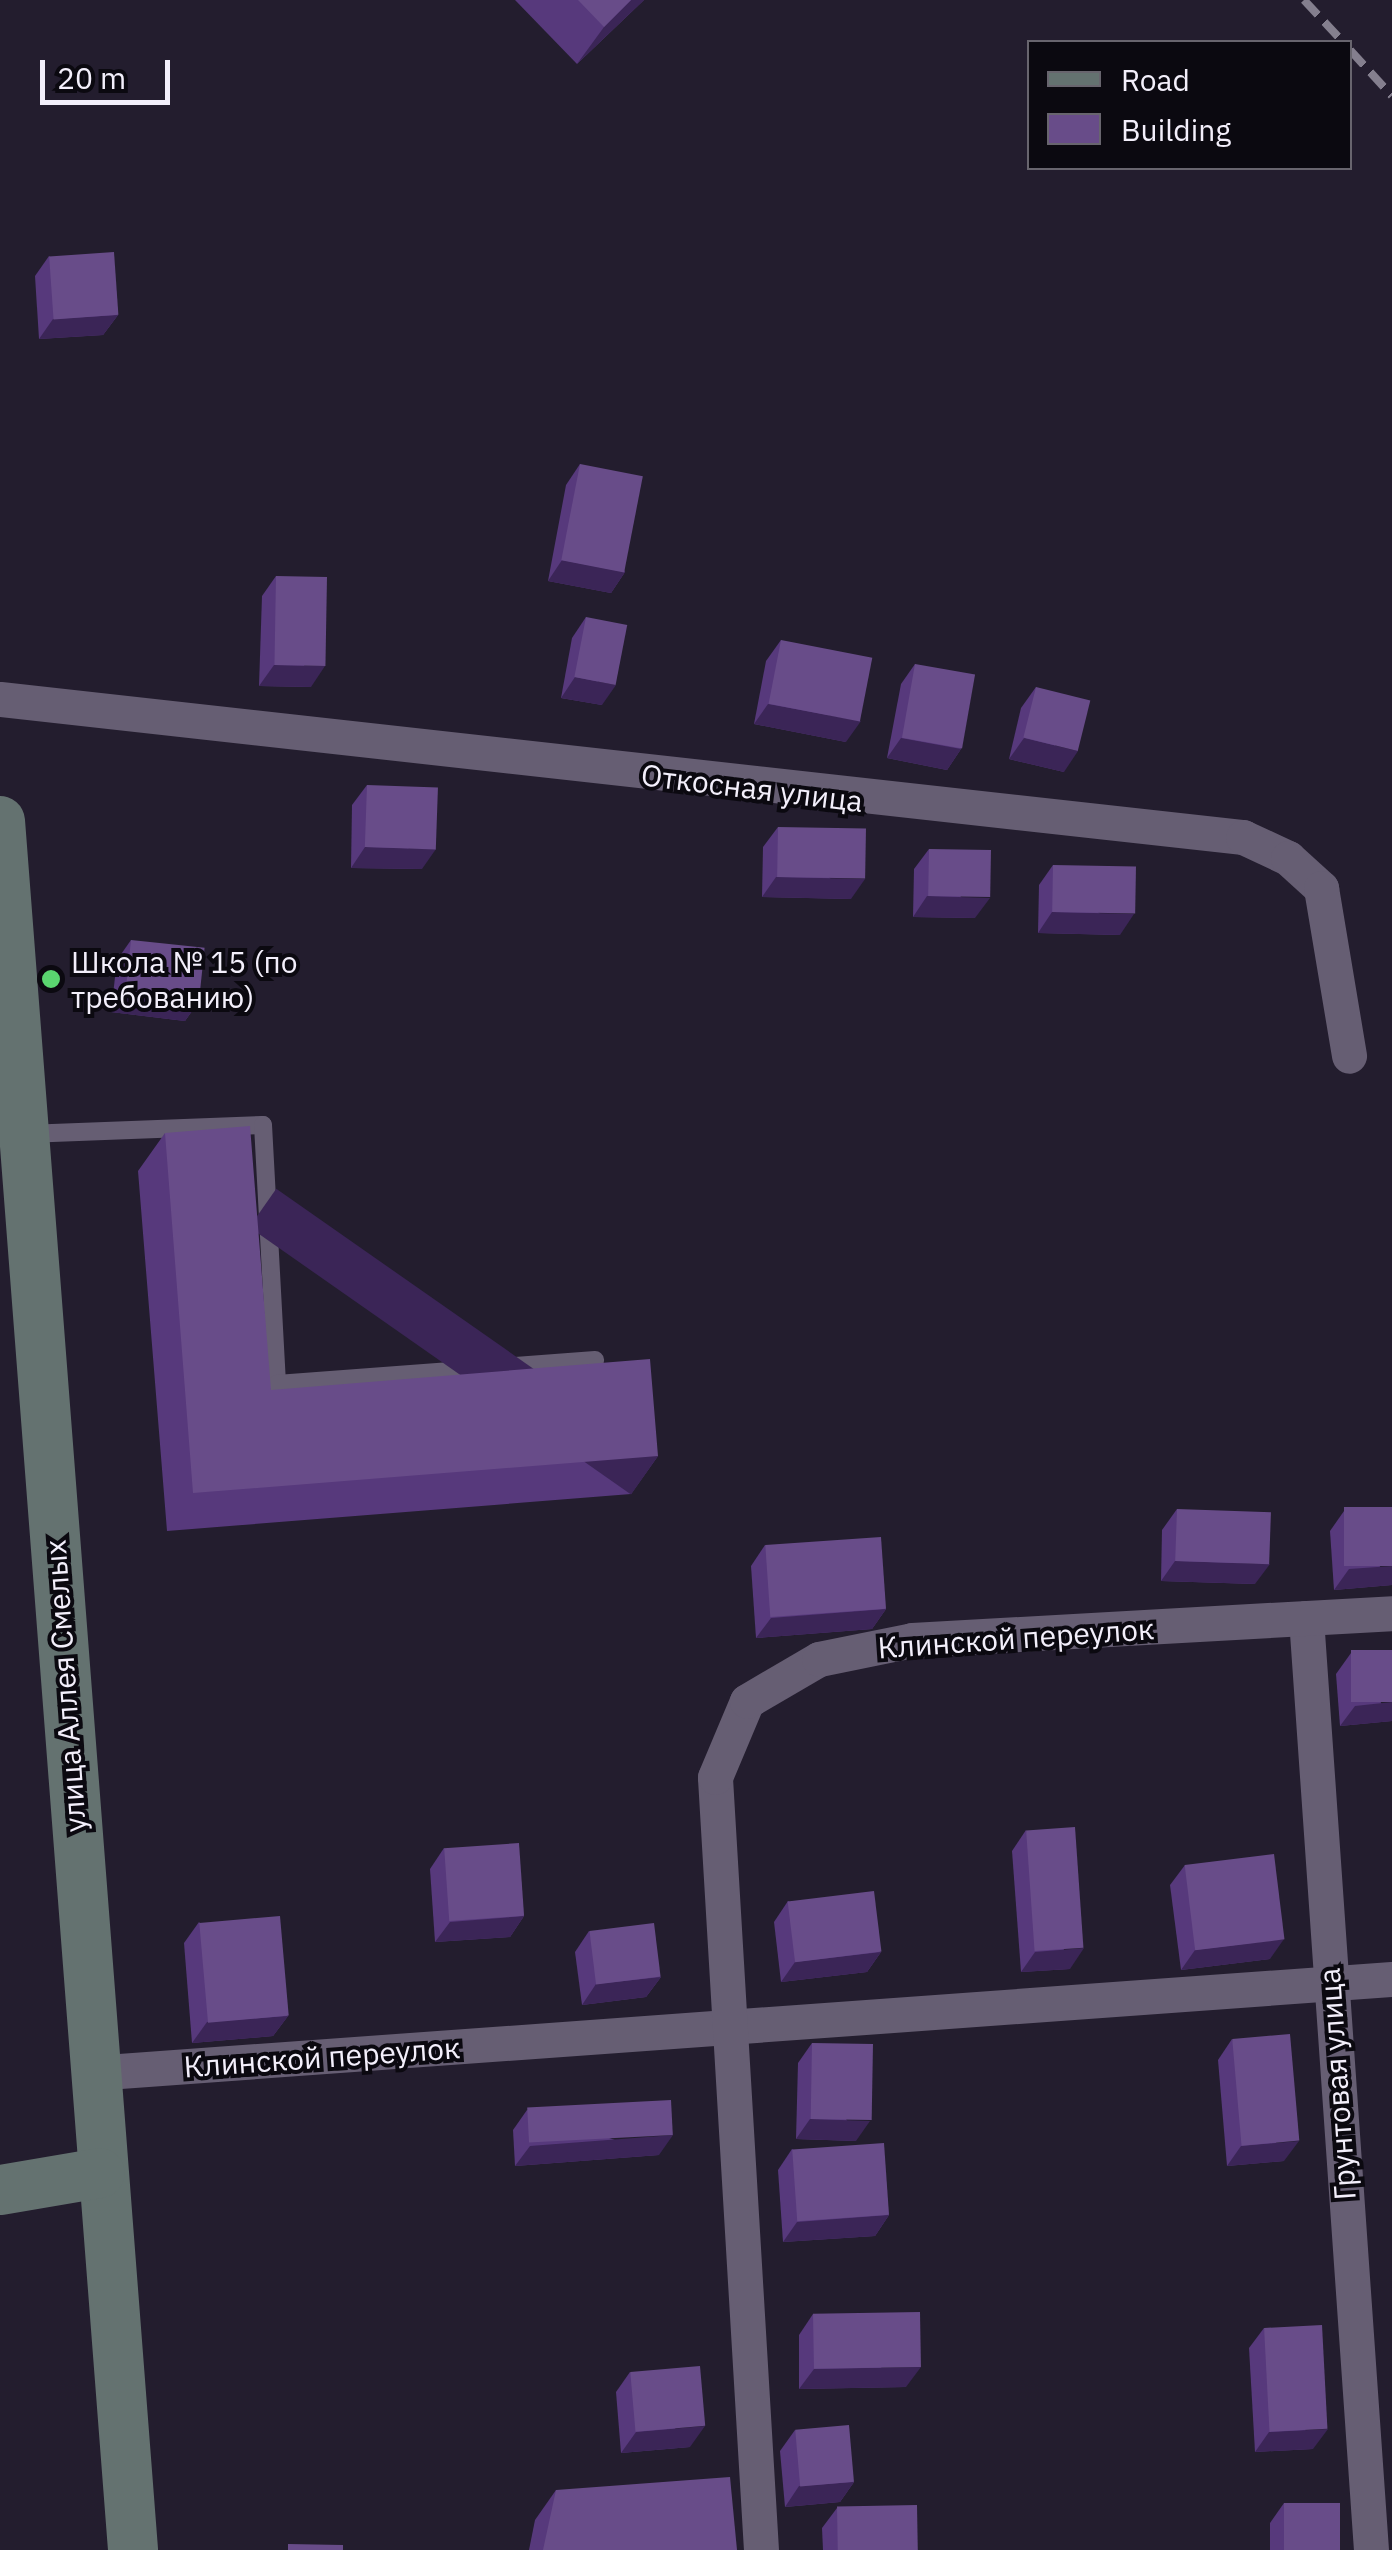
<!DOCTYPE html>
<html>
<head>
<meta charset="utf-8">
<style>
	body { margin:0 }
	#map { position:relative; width:1392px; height:2550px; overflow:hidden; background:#231d2e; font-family:"IBM Plex Sans",sans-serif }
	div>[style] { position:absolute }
	.lane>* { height:18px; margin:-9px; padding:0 9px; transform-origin:9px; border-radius:9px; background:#665e73 }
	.street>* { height:35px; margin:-17.5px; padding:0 17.5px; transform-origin:17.5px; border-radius:17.5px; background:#665e73 }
	.secondary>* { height:50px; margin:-25px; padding:0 25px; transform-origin:25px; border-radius:25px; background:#647270 }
	.rail>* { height:8px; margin-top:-4px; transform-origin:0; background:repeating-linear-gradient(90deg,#847f8e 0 20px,transparent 0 30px) }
	.wall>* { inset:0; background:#57397c }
	.shaded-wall>* { inset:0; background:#3b2557; transform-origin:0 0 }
	.building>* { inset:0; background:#684c89; transform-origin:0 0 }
	.dots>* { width:28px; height:28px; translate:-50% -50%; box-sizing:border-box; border:5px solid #0b0910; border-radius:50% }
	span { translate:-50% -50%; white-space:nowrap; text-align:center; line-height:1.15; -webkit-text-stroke:8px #0b0910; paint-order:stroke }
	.street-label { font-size:30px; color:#f3effb }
	.poi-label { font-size:30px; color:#f3effb }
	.left { translate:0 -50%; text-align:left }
	.legend { position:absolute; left:1027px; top:40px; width:325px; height:130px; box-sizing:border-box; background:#0b0910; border:2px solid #68656e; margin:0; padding:12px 18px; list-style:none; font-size:30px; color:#f3effb }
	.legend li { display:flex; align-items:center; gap:20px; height:50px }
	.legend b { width:50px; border:2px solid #68656e }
	.scale { position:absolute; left:40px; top:60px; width:130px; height:45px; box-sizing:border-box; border:5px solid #f3effb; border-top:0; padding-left:12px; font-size:30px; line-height:35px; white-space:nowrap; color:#f3effb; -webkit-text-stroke:8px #0b0910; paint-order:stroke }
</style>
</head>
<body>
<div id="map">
	<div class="lane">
		<div style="left:26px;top:1134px;width:237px;rotate:-2.2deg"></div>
		<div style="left:263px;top:1125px;width:259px;rotate:86.9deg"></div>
		<div style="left:277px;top:1384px;width:319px;rotate:-4.3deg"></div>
	</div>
	<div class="street">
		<div style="left:0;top:699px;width:1251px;rotate:6.34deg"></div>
		<div style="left:1243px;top:837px;width:50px;rotate:25deg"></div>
		<div style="left:1288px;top:858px;width:45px;rotate:42.3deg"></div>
		<div style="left:1321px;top:888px;width:170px;rotate:80.5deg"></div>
		<div style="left:1306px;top:1618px;width:934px;rotate:86.01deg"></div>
		<div style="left:92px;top:2073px;width:1303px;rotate:-4.14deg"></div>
		<div style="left:761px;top:2550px;width:774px;rotate:-93.41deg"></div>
		<div style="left:715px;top:1777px;width:82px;rotate:-67.2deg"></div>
		<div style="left:747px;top:1701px;width:83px;rotate:-30.3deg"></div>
		<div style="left:819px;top:1659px;width:95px;rotate:-11.5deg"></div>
		<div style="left:912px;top:1640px;width:481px;rotate:-3.2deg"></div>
	</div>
	<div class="secondary">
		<div style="left:0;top:821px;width:1734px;rotate:85.6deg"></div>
		<div style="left:0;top:2190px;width:101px;rotate:-9.6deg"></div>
	</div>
	<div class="rail">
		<div style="left:1304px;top:0;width:57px;rotate:47.1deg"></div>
		<div style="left:1350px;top:50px;width:62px;rotate:47.6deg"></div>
	</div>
	<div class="wall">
		<div style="clip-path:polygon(515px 0,644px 0,577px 64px)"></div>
		<div style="clip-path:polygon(49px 256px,118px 315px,103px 335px,39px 339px,35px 276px)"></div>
		<div style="clip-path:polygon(580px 464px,625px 572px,611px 593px,548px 581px,566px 485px)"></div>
		<div style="clip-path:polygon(276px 576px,311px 687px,259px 686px,262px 596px)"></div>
		<div style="clip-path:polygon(586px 617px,602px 705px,561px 698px,572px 638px)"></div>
		<div style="clip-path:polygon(781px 640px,846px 742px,754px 724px,766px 661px)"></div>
		<div style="clip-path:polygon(915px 664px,961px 749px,947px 770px,887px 758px,901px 684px)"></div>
		<div style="clip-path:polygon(1036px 687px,1064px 772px,1009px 759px,1021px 708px)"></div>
		<div style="clip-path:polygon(367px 785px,422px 869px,351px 868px,352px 805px)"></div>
		<div style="clip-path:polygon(778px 827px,851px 899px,762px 897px,763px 847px)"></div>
		<div style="clip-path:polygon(929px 849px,975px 918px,913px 917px,914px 869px)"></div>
		<div style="clip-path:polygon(1053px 865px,1120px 935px,1038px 933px,1039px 885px)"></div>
		<div style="clip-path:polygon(131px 940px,199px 1001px,185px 1021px,111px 1012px,117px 960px)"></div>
		<div style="clip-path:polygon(165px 1133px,271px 1390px,658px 1456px,631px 1494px,167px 1531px,138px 1171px)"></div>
		<div style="clip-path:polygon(1177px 1509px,1255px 1584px,1161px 1581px,1162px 1530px)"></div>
		<div style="clip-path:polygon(1344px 1511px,1392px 1585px,1334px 1590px,1330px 1531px)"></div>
		<div style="clip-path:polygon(765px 1545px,886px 1609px,872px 1629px,756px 1638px,751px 1566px)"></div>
		<div style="clip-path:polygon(1351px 1653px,1392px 1721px,1340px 1726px,1336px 1674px)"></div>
		<div style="clip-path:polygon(1026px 1830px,1070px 1969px,1021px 1972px,1012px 1851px)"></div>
		<div style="clip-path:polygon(444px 1848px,524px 1916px,510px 1937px,435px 1942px,430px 1869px)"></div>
		<div style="clip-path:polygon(1185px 1865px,1270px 1959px,1181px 1970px,1170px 1885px)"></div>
		<div style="clip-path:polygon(788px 1901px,881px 1952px,867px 1972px,781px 1982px,774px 1922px)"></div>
		<div style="clip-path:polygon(199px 1922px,288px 2016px,273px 2036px,192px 2043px,184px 1943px)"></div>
		<div style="clip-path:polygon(589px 1931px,661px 1977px,646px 1997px,582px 2005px,575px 1952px)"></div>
		<div style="clip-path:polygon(1232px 2039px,1284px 2161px,1227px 2166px,1218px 2060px)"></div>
		<div style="clip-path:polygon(812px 2043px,856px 2141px,796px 2139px,798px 2063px)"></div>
		<div style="clip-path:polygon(527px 2110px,659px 2155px,515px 2166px,513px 2130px)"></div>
		<div style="clip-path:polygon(792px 2149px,889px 2215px,875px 2236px,783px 2242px,778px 2170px)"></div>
		<div style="clip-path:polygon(813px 2314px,906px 2387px,799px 2389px,799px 2335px)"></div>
		<div style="clip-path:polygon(1264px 2328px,1313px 2449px,1255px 2452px,1249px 2348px)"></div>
		<div style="clip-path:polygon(630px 2372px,690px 2447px,621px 2453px,616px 2392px)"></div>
		<div style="clip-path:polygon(795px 2430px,854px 2482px,840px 2502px,785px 2507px,780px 2451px)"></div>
		<div style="clip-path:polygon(556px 2490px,737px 2550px,529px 2550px,535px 2520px)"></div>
		<div style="clip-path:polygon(1284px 2503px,1340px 2550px,1270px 2550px,1270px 2523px)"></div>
		<div style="clip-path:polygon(837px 2508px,918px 2550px,823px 2550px,822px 2528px)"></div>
	</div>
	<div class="shaded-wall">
		<div style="clip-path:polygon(631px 0,644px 0,577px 64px,604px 27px)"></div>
		<div style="clip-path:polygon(118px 315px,103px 335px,39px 339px,53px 319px)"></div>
		<div style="clip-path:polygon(562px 560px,625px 572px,611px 593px,548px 581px)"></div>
		<div style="clip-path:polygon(274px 665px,325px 666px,311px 687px,259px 686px)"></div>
		<div style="clip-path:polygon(575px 677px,616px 685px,602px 705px,561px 698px)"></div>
		<div style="clip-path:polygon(768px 704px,861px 721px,846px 742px,754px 724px)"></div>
		<div style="clip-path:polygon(901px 738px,961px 749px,947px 770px,887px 758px)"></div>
		<div style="clip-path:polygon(1024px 738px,1078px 751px,1064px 772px,1009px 759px)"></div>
		<div style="clip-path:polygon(365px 847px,436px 849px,422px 869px,351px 868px)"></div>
		<div style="clip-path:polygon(776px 877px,865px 879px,851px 899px,762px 897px)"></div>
		<div style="clip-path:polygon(927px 896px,990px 898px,975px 918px,913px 917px)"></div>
		<div style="clip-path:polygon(1052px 912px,1134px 914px,1120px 935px,1038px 933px)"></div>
		<div style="clip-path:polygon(125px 991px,199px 1001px,185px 1021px,111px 1012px)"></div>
		<div style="left:658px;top:1456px;width:47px;height:466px;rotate:125deg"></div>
		<div style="clip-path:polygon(1175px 1561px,1270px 1564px,1255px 1584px,1161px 1581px)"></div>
		<div style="clip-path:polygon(1392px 1566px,1392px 1585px,1334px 1590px,1349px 1569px)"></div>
		<div style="clip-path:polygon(886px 1609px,872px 1629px,756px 1638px,771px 1618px)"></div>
		<div style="clip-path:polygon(1392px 1702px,1392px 1721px,1340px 1726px,1355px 1706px)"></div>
		<div style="clip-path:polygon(524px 1916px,510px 1937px,435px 1942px,450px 1922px)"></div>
		<div style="clip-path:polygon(1284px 1939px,1270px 1959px,1181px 1970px,1195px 1950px)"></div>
		<div style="clip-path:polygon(1084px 1948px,1070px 1969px,1021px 1972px,1035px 1952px)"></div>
		<div style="clip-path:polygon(881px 1952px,867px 1972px,781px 1982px,795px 1962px)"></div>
		<div style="clip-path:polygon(661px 1977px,646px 1997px,582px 2005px,596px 1984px)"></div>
		<div style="clip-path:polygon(288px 2016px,273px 2036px,192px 2043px,207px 2022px)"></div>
		<div style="clip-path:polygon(810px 2119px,870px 2121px,856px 2141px,796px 2139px)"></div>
		<div style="clip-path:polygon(673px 2135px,659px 2155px,515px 2166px,530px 2146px)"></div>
		<div style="clip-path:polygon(1299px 2141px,1284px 2161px,1227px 2166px,1241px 2146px)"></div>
		<div style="clip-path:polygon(889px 2215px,875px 2236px,783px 2242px,797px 2222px)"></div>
		<div style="clip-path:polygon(921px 2367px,906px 2387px,799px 2389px,814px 2369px)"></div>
		<div style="clip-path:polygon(705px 2426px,690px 2447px,621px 2453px,636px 2432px)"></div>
		<div style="clip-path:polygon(1328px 2429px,1313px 2449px,1255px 2452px,1269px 2432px)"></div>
		<div style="clip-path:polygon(854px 2482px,840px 2502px,785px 2507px,799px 2486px)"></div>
	</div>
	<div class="building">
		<div style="clip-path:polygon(578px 0,631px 0,604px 27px)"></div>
		<div style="left:114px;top:252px;width:63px;height:65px;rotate:86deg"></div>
		<div style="left:580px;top:464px;width:64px;height:98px;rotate:11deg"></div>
		<div style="left:276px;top:576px;width:51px;height:89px;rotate:1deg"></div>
		<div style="left:586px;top:617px;width:42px;height:61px;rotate:11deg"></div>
		<div style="left:781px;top:640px;width:93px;height:65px;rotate:11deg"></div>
		<div style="left:915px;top:664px;width:61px;height:75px;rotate:10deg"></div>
		<div style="left:1036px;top:687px;width:56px;height:52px;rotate:14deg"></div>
		<div style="left:367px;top:785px;width:71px;height:62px;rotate:2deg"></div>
		<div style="left:778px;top:827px;width:88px;height:50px;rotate:1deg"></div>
		<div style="left:929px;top:849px;width:62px;height:47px;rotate:1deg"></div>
		<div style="left:1053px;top:865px;width:83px;height:47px;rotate:1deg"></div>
		<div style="left:131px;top:940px;width:74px;height:51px;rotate:6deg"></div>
		<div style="clip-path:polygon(250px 1126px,271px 1390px,650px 1359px,658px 1456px,193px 1493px,165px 1133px)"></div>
		<div style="left:1392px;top:1507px;width:59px;height:48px;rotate:90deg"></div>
		<div style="left:1177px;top:1509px;width:94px;height:52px;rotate:2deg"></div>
		<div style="left:881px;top:1537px;width:72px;height:116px;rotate:86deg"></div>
		<div style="left:1392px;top:1650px;width:52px;height:41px;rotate:90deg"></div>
		<div style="left:1075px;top:1827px;width:121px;height:49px;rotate:86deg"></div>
		<div style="left:519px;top:1843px;width:73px;height:75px;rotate:86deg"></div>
		<div style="left:1274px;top:1854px;width:86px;height:90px;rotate:83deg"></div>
		<div style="left:874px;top:1891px;width:61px;height:87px;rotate:83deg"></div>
		<div style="left:280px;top:1916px;width:100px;height:81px;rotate:85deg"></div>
		<div style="left:654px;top:1923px;width:54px;height:65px;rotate:83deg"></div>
		<div style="left:1290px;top:2034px;width:107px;height:58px;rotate:85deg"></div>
		<div style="left:812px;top:2043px;width:61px;height:76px;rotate:1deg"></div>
		<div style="left:671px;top:2100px;width:35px;height:144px;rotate:87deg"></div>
		<div style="left:884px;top:2143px;width:72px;height:92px;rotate:86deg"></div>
		<div style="left:920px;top:2312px;width:55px;height:107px;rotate:89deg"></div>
		<div style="left:1322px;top:2325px;width:104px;height:58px;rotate:87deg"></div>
		<div style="left:700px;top:2366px;width:60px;height:70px;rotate:85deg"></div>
		<div style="left:849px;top:2425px;width:57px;height:54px;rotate:85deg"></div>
		<div style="clip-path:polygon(730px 2477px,737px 2550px,543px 2550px,556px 2490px)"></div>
		<div style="left:1284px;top:2503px;width:56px;height:47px"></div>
		<div style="left:917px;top:2505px;width:45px;height:80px;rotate:89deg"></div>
		<div style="clip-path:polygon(288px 2544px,343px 2545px,343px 2550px,288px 2550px)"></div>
	</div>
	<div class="dots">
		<div style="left:51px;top:979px;background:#5ad56f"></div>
	</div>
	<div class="street-label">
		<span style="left:752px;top:788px;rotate:7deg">Откосная улица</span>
		<span style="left:1016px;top:1638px;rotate:-4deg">Клинской переулок</span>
		<span style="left:65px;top:1686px;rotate:-94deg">улица Аллея Смелых</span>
		<span style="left:322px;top:2057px;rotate:-4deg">Клинской переулок</span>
		<span style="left:1337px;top:2084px;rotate:-94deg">Грунтовая улица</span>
	</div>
	<div class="poi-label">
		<span class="left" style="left:71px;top:979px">Школа № 15 (по<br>требованию)</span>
	</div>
	<ul class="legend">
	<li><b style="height:12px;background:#647270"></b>Road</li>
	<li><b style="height:28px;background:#684c89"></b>Building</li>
	</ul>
	<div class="scale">20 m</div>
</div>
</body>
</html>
